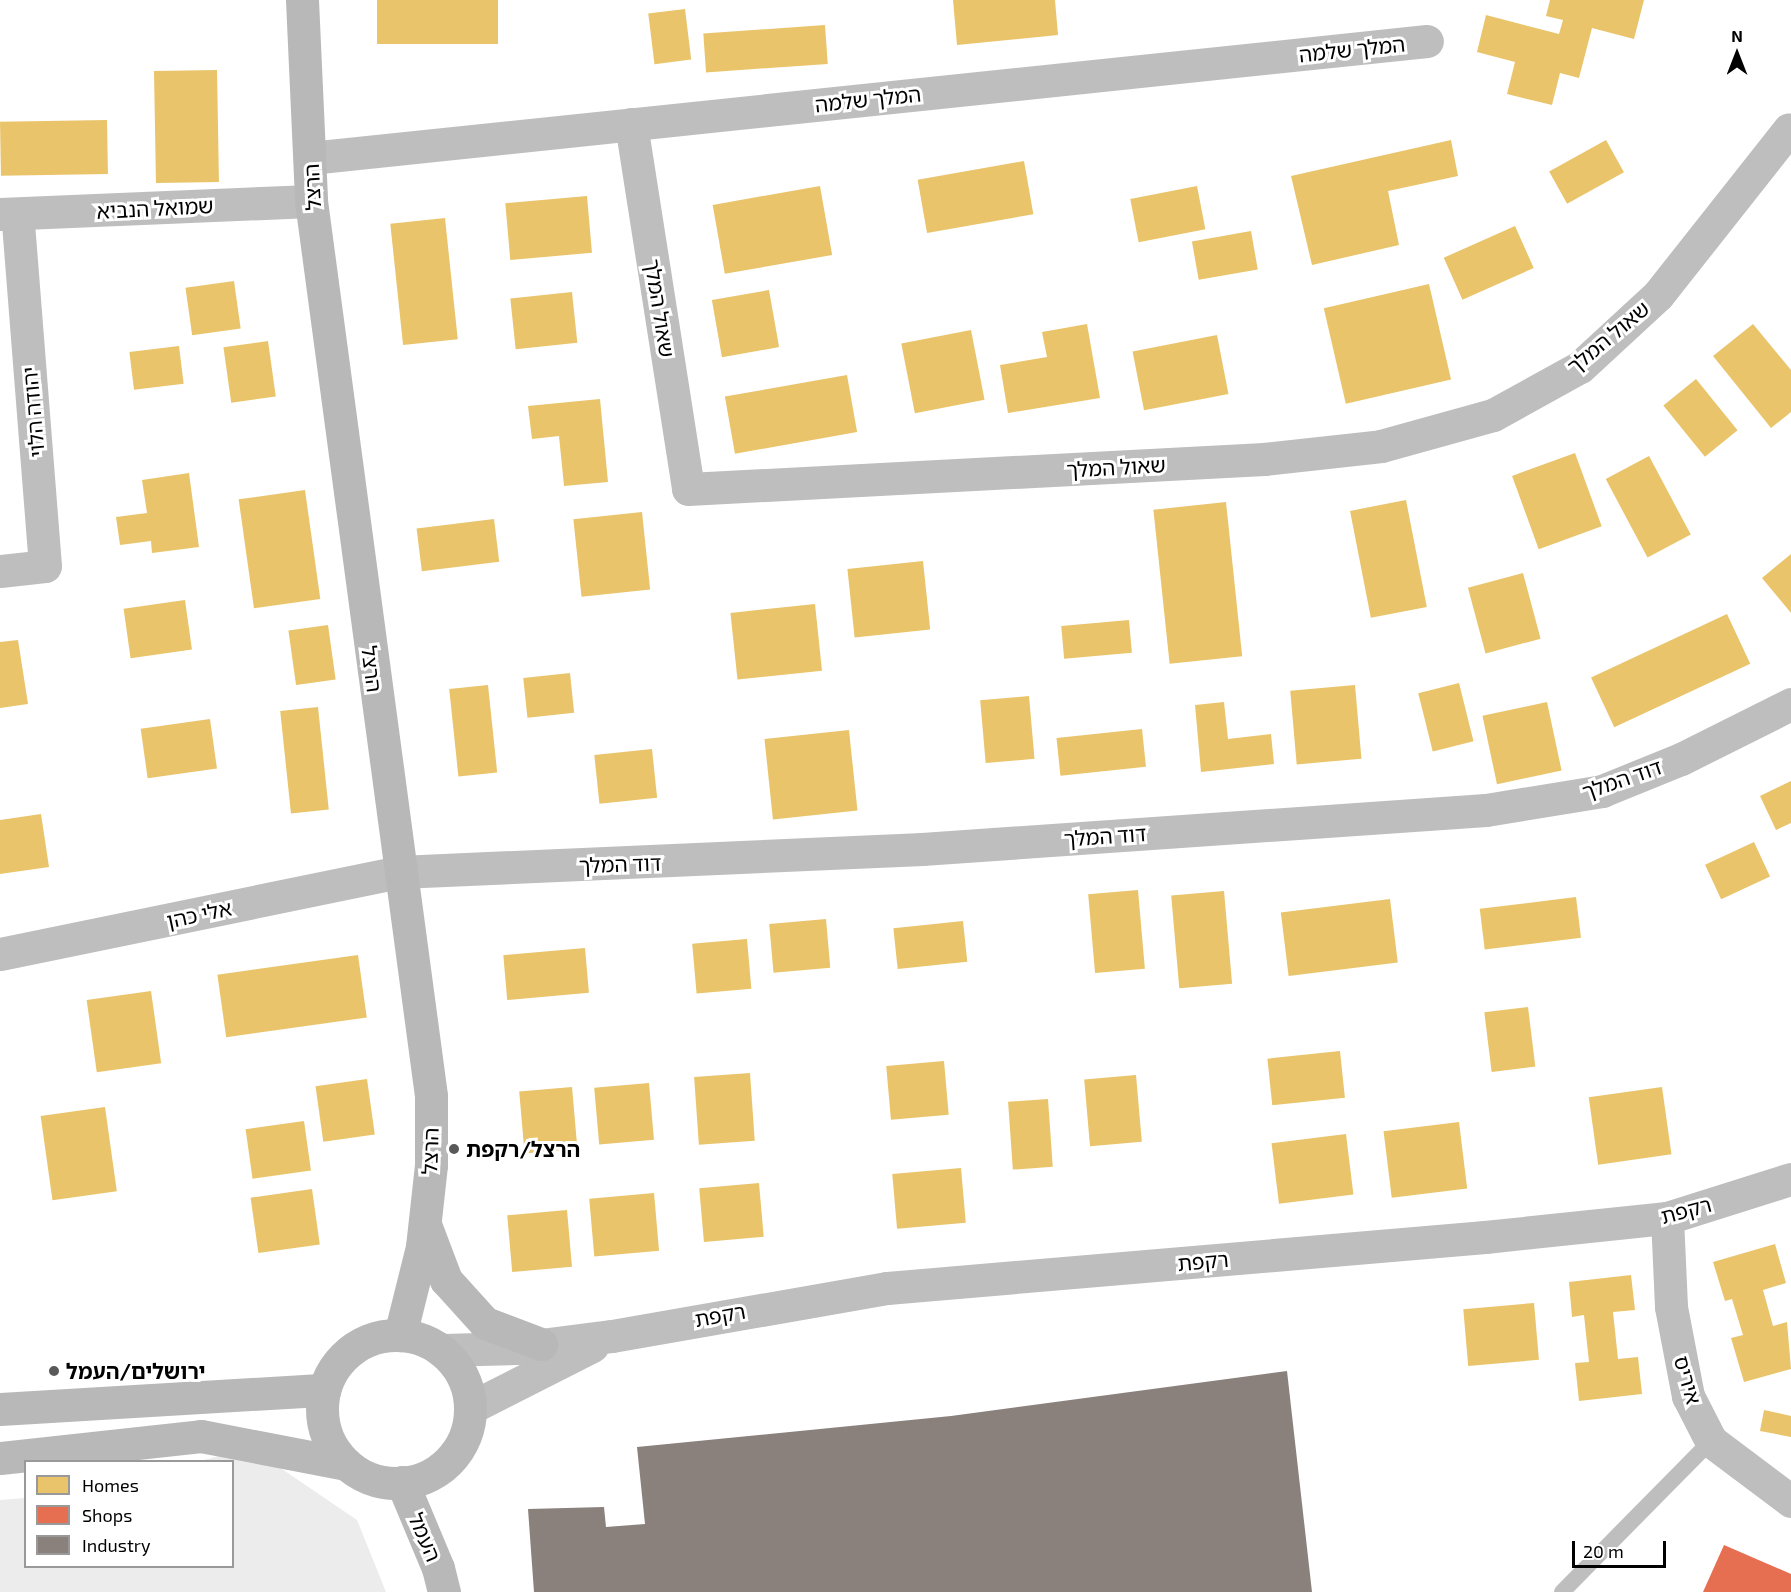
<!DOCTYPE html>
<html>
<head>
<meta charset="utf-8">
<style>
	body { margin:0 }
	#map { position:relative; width:1791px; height:1592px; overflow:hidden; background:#fff; font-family:"Exo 2","Noto Sans Hebrew",sans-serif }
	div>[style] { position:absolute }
	.green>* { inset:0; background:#ececec }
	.homes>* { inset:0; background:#e9c46a; transform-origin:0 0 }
	.shops>* { inset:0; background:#e76f51 }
	.industry>* { inset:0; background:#8a817c }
	.lane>* { height:16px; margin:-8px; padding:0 8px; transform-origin:8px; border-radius:8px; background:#bebebe }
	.street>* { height:33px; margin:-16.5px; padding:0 16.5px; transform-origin:16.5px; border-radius:16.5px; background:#bebebe }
	.secondary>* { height:33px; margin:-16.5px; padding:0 16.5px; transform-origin:16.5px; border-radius:16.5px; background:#b8b8b8 }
	.secondary>.ring { margin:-16.5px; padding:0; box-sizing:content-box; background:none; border:33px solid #b8b8b8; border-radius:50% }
	.dots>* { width:16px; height:16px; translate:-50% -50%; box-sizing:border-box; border:3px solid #fff; border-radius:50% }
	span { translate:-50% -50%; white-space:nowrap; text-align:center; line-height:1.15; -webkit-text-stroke:6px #fff; paint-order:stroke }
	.street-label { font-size:21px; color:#000 }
	.poi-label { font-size:21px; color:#000; font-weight:700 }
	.left { translate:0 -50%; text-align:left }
	.legend { position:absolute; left:24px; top:1460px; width:210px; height:108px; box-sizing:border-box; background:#fff; border:2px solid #999; margin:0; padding:8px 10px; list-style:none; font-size:18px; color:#000 }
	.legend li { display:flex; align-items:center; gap:12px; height:30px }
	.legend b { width:30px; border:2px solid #999 }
	.north { position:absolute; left:1707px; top:24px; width:60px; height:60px; -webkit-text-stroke:4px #fff; paint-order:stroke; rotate:0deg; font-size:16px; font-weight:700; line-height:24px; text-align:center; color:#000 }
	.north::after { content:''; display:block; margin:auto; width:21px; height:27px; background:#000; clip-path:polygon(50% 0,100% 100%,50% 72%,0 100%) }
	.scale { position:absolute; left:1572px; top:1541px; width:94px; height:27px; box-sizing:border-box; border:3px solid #000; border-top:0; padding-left:8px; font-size:18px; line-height:21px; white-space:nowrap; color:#000; -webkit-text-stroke:4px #fff; paint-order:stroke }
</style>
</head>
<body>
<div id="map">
	<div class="green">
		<div style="clip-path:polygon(251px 1448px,357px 1520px,386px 1592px,0 1592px,0 1500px,25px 1498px,26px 1566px,232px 1566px,232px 1462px,200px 1461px)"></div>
	</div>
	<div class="homes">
		<div style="left:377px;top:0;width:121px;height:44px"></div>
		<div style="clip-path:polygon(953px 0,1055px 0,1058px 35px,957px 45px)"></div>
		<div style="clip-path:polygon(1550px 0,1644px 0,1634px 39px,1592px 28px,1579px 78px,1560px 73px,1552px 105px,1507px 94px,1515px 62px,1477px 52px,1486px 15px,1559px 34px,1563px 20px,1546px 16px)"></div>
		<div style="left:685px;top:9px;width:51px;height:37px;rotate:83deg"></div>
		<div style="left:825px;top:25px;width:39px;height:122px;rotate:86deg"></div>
		<div style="left:217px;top:70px;width:112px;height:63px;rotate:89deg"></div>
		<div style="left:107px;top:120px;width:54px;height:107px;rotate:89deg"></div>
		<div style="clip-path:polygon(1451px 140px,1458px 176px,1388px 191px,1399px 245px,1312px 265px,1291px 176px)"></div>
		<div style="left:1606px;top:140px;width:37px;height:65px;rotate:61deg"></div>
		<div style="left:1024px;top:161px;width:54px;height:108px;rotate:80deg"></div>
		<div style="left:820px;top:186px;width:70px;height:109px;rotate:80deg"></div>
		<div style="left:1197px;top:186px;width:44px;height:68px;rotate:79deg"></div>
		<div style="left:587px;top:196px;width:57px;height:82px;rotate:85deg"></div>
		<div style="left:445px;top:218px;width:122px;height:55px;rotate:84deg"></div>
		<div style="left:1515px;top:226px;width:46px;height:78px;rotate:66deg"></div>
		<div style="left:1251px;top:231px;width:39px;height:60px;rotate:80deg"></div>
		<div style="left:234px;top:281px;width:48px;height:49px;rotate:82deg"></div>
		<div style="left:1429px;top:284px;width:98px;height:108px;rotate:77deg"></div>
		<div style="left:769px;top:290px;width:58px;height:58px;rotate:80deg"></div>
		<div style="left:572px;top:292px;width:51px;height:62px;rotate:84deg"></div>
		<div style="clip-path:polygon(1087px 324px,1100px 398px,1008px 413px,1000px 365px,1047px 357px,1042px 332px)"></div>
		<div style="clip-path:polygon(1753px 324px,1791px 370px,1791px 412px,1771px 428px,1713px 356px)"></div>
		<div style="left:971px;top:330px;width:71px;height:71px;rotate:79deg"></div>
		<div style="left:1217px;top:335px;width:60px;height:86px;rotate:79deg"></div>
		<div style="left:268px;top:341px;width:56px;height:45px;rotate:82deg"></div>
		<div style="left:179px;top:346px;width:38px;height:50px;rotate:83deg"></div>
		<div style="left:847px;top:375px;width:58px;height:124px;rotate:80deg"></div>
		<div style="left:1696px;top:379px;width:66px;height:42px;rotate:51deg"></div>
		<div style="clip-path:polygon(600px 399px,608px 482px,564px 486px,559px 436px,532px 439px,528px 406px)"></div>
		<div style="left:1575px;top:453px;width:78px;height:67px;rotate:70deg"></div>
		<div style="left:1649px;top:456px;width:89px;height:49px;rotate:62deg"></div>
		<div style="clip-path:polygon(189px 473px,199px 547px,152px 553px,151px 541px,120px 545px,116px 517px,147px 513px,142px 480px)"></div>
		<div style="left:305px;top:490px;width:110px;height:67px;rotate:82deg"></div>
		<div style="left:1406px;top:500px;width:109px;height:57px;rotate:79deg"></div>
		<div style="left:1226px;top:502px;width:155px;height:73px;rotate:84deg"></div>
		<div style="left:642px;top:512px;width:78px;height:69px;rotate:84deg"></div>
		<div style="left:494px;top:519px;width:43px;height:78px;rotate:83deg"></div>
		<div style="clip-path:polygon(1791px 554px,1791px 613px,1762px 578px)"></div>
		<div style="left:923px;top:561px;width:69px;height:76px;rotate:84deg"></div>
		<div style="left:1523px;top:573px;width:68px;height:57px;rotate:75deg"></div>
		<div style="left:185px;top:600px;width:50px;height:62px;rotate:82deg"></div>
		<div style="left:815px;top:604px;width:67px;height:85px;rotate:84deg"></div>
		<div style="left:1727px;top:614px;width:55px;height:150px;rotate:65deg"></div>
		<div style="left:1129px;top:620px;width:33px;height:68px;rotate:85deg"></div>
		<div style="left:328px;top:625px;width:55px;height:40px;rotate:82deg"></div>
		<div style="clip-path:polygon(18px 640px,28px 704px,0 708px,0 642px)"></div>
		<div style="left:570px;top:673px;width:40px;height:47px;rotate:84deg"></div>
		<div style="left:1459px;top:683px;width:60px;height:42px;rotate:76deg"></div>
		<div style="left:488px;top:685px;width:88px;height:39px;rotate:84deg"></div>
		<div style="left:1355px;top:685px;width:74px;height:65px;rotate:85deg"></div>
		<div style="left:1029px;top:696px;width:63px;height:49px;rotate:85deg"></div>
		<div style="clip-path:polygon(1224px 702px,1228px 739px,1271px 734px,1274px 764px,1201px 772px,1195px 705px)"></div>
		<div style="left:1547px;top:702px;width:70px;height:66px;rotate:78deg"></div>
		<div style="left:318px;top:707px;width:103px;height:38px;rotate:84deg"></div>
		<div style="left:210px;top:719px;width:50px;height:70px;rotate:82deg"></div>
		<div style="left:1142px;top:729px;width:38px;height:86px;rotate:84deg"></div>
		<div style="left:849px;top:730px;width:81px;height:85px;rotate:84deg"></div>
		<div style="left:652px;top:749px;width:49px;height:58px;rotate:84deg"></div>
		<div style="clip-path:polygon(1791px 781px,1791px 823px,1776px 830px,1760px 796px)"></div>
		<div style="clip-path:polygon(41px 814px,49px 867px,0 874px,0 820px)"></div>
		<div style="left:1754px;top:842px;width:38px;height:54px;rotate:65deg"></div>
		<div style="left:1138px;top:890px;width:79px;height:50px;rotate:85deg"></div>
		<div style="left:1224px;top:891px;width:93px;height:53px;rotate:85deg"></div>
		<div style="left:1576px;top:897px;width:41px;height:97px;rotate:83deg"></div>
		<div style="left:1390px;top:899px;width:64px;height:110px;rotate:83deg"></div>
		<div style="left:826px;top:919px;width:49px;height:57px;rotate:85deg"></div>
		<div style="left:963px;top:921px;width:41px;height:70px;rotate:84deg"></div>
		<div style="left:747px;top:939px;width:50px;height:55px;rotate:85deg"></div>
		<div style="left:585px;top:948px;width:45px;height:82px;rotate:85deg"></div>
		<div style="left:358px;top:955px;width:63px;height:142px;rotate:82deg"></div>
		<div style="left:151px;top:991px;width:73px;height:65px;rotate:82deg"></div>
		<div style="left:1528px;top:1007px;width:60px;height:44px;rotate:83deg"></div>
		<div style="left:1340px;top:1051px;width:47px;height:73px;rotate:84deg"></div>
		<div style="left:944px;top:1061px;width:54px;height:58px;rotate:85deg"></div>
		<div style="left:750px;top:1073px;width:68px;height:56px;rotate:86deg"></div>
		<div style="left:1136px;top:1075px;width:67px;height:52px;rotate:85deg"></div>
		<div style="left:367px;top:1079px;width:56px;height:52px;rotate:82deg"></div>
		<div style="left:649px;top:1083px;width:57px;height:55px;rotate:85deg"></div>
		<div style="left:572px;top:1087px;width:62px;height:53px;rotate:85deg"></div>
		<div style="left:1662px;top:1087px;width:68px;height:74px;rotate:82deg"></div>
		<div style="left:1048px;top:1099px;width:68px;height:40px;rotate:86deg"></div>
		<div style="left:105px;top:1107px;width:85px;height:65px;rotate:82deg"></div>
		<div style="left:304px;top:1121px;width:50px;height:59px;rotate:82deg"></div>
		<div style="left:1459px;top:1122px;width:67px;height:76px;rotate:83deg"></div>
		<div style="left:1346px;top:1134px;width:61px;height:75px;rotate:83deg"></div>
		<div style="left:961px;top:1168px;width:55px;height:69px;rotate:85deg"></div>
		<div style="left:759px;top:1183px;width:54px;height:60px;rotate:85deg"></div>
		<div style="left:312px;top:1189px;width:56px;height:62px;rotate:82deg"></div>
		<div style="left:654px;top:1193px;width:58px;height:65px;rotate:85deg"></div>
		<div style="left:567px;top:1210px;width:57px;height:60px;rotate:85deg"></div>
		<div style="clip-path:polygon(1775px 1244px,1786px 1283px,1763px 1290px,1773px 1326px,1787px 1322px,1791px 1369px,1744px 1382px,1731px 1338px,1743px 1335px,1732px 1299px,1725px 1301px,1713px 1262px)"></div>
		<div style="clip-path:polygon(1631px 1275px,1635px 1310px,1613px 1312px,1618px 1359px,1638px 1357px,1642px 1394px,1579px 1401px,1575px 1363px,1589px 1362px,1584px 1315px,1572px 1317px,1569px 1282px)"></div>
		<div style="left:1534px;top:1303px;width:57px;height:71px;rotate:85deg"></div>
		<div style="clip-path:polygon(1764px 1410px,1791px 1416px,1791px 1437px,1760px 1431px)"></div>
	</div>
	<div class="shops">
		<div style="clip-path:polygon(1724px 1545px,1791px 1574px,1791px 1592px,1703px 1592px)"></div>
	</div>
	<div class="industry">
		<div style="clip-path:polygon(1287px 1371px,1312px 1592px,534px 1592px,528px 1509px,604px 1507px,606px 1527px,645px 1524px,637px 1447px,951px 1416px)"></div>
	</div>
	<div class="lane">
		<div style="left:1562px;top:1592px;width:212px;rotate:-45.4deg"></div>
	</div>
	<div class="street">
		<div style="left:631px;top:124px;width:369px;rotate:81.1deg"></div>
		<div style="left:688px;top:489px;width:577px;rotate:-2.98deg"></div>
		<div style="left:1264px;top:459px;width:118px;rotate:-6.3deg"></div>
		<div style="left:1381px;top:446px;width:116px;rotate:-15.5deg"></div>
		<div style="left:1493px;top:415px;width:99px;rotate:-28.9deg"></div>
		<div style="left:1580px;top:367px;width:106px;rotate:-42.7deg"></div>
		<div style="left:1658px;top:295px;width:211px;rotate:-51.7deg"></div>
		<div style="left:310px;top:158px;width:1123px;rotate:-5.98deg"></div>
		<div style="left:0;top:214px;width:311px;rotate:-2.4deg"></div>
		<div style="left:0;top:571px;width:45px;rotate:-6.3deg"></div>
		<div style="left:45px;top:566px;width:353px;rotate:-94.5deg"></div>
		<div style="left:0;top:954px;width:407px;rotate:-11.6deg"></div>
		<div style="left:399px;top:872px;width:524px;rotate:-2.52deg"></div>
		<div style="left:922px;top:849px;width:565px;rotate:-3.96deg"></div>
		<div style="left:1486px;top:810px;width:118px;rotate:-9.3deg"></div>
		<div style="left:1602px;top:791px;width:85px;rotate:-22.1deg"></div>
		<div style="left:1681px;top:759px;width:123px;rotate:-26.6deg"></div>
		<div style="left:1667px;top:1218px;width:89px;rotate:87.4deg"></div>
		<div style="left:1671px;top:1307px;width:91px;rotate:79.2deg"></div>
		<div style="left:1688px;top:1396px;width:51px;rotate:62.9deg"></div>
		<div style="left:1711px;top:1441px;width:100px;rotate:36.9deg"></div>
		<div style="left:441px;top:1350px;width:76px;rotate:-1.5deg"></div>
		<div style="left:517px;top:1348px;width:96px;rotate:-7.2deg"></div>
		<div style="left:612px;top:1336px;width:279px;rotate:-9.9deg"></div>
		<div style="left:887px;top:1288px;width:600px;rotate:-4.87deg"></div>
		<div style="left:1485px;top:1237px;width:183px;rotate:-6deg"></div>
		<div style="left:1667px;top:1218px;width:130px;rotate:-17.5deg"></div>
		<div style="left:470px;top:1408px;width:137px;rotate:-26.9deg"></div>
	</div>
	<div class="secondary">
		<div style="left:302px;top:0;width:201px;rotate:87.4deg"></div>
		<div style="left:311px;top:201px;width:903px;rotate:82.36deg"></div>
		<div style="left:431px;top:1096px;width:69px;rotate:90deg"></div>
		<div style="left:431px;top:1165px;width:82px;rotate:96.3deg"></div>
		<div style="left:422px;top:1247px;width:91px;rotate:104deg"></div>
		<div style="left:426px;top:1227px;width:57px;rotate:69.3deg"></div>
		<div style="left:446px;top:1280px;width:58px;rotate:47.8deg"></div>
		<div style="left:485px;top:1323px;width:60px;rotate:20.6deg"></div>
		<div class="ring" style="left:322px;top:1335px;width:115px;height:115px"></div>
		<div style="left:0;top:1409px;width:325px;rotate:-3.4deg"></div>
		<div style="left:0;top:1458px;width:202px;rotate:-6.2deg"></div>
		<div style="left:201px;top:1436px;width:148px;rotate:10.9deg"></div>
		<div style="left:402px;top:1482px;width:93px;rotate:67.3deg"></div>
		<div style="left:438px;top:1568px;width:25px;rotate:76deg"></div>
	</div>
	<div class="dots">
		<div style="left:454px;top:1149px;background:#595959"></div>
		<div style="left:54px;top:1371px;background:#595959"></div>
	</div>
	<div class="street-label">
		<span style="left:1352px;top:49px;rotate:-6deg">המלך שלמה</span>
		<span style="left:868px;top:99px;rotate:-6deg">המלך שלמה</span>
		<span style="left:312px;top:187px;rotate:-93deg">הרצל</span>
		<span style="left:155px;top:208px;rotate:-3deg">שמואל הנביא</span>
		<span style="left:660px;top:308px;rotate:81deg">שאול המלך</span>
		<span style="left:1608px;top:337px;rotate:-40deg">שאול המלך</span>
		<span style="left:33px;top:412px;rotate:-95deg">יהודה הלוי</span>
		<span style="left:1116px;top:467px;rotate:-3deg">שאול המלך</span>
		<span style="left:372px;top:669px;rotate:83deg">הרצל</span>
		<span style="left:1622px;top:779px;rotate:-19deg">דוד המלך</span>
		<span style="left:1105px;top:836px;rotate:-4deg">דוד המלך</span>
		<span style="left:620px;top:864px;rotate:-2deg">דוד המלך</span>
		<span style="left:199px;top:914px;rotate:-12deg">אלי כהן</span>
		<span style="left:430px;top:1151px;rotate:-88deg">הרצל</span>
		<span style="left:1686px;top:1210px;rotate:-15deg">רקפת</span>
		<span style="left:1203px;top:1261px;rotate:-5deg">רקפת</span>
		<span style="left:720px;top:1315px;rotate:-10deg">רקפת</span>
		<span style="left:1688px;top:1380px;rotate:74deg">איריס</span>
		<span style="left:425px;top:1537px;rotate:67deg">העמל</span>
	</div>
	<div class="poi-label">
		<span class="left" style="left:466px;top:1149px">הרצל/רקפת</span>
		<span class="left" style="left:66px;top:1371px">ירושלים/העמל</span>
	</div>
	<ul class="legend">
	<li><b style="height:16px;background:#e9c46a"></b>Homes</li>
	<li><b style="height:16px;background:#e76f51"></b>Shops</li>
	<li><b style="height:16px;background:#8a817c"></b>Industry</li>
	</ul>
	<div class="north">N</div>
	<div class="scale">20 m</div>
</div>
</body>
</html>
